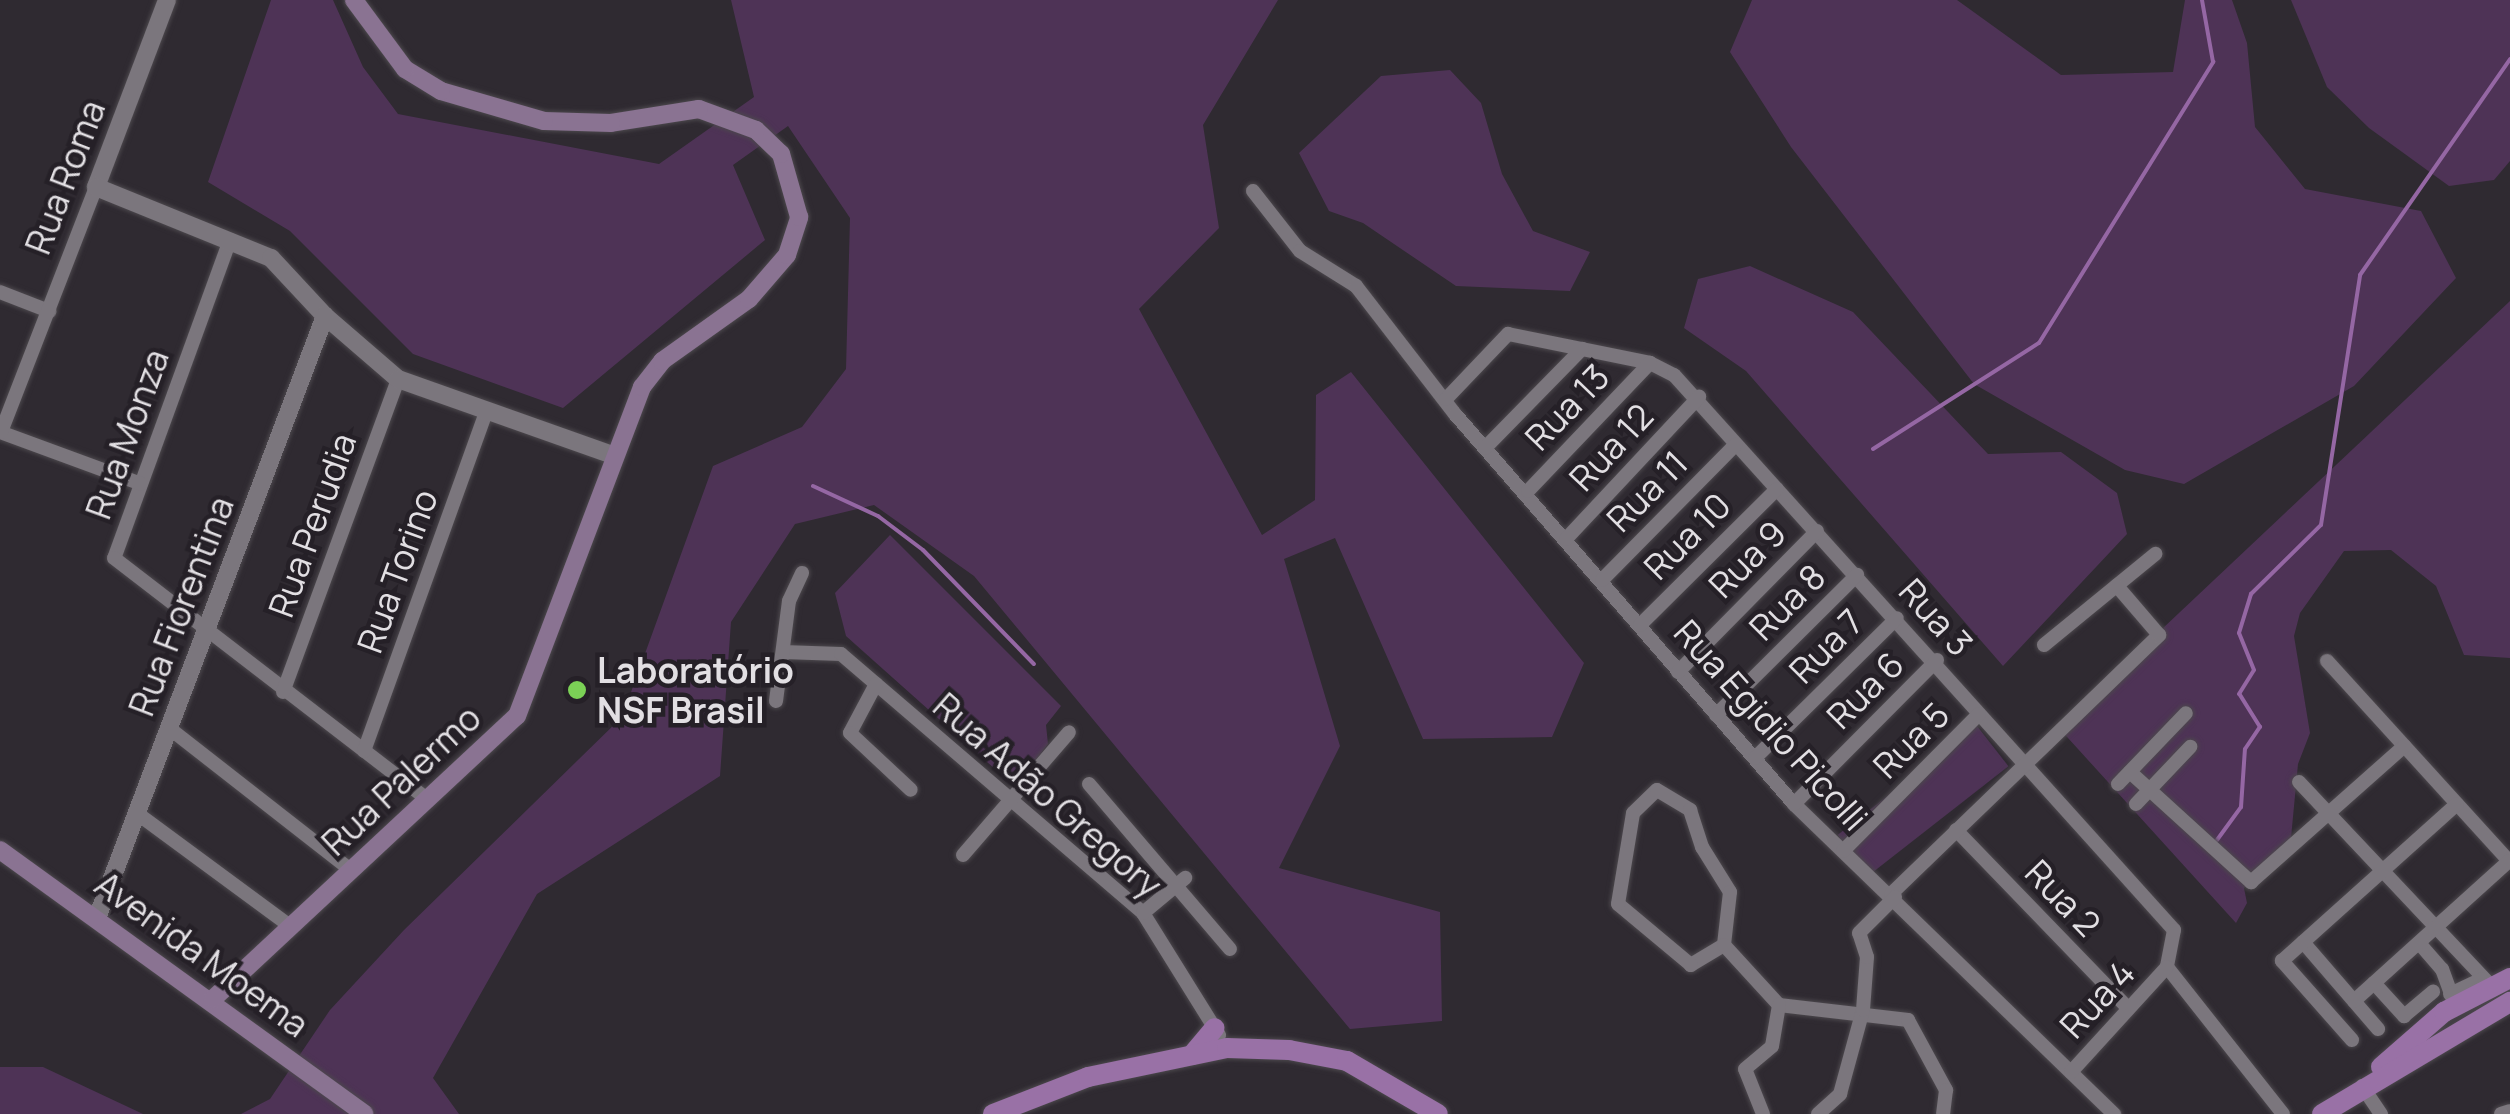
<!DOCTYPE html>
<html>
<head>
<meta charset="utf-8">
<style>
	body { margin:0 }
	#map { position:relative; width:2510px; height:1114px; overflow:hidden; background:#2f2a31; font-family:Manrope,sans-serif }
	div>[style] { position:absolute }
	.green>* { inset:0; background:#4e3356; transform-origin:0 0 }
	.stream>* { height:4px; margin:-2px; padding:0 2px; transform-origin:2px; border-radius:2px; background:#9567a4 }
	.roads { filter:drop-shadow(0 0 2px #4c484d) drop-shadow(0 0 2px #4c484d) }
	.minor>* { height:14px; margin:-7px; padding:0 7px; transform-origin:7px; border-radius:7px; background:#7b767d }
	.tertiary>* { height:18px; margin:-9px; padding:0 9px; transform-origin:9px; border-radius:9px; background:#7b767d }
	.secondary>* { height:18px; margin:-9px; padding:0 9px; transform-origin:9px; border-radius:9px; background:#8a7392 }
	.primary>* { height:20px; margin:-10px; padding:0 10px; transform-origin:10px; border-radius:10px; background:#9971a6 }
	.dots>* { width:28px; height:28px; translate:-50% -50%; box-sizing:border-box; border:5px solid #252027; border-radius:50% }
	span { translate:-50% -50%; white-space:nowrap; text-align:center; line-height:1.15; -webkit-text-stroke:9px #252027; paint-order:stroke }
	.street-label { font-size:35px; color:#e2dfe3 }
	.poi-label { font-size:35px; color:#e2dfe3; font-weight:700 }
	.left { translate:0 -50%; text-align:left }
</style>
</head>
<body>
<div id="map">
	<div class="green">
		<div style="clip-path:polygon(271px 0,333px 0,363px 67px,398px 114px,659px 164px,754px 97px,731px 0,1278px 0,1203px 125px,1219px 228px,1139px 309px,1262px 535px,1315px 500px,1316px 395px,1351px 372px,1584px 663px,1552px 737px,1423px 739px,1335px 538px,1284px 559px,1340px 746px,1279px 868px,1440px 912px,1442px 1021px,1350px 1029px,974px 576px,874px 505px,795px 524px,731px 622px,720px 776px,537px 894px,433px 1078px,459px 1114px,241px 1114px,270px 1099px,330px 1010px,404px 930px,622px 717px,713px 466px,802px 427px,846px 369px,850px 218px,788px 126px,733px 165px,765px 240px,563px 408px,413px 354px,290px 231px,208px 182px)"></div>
		<div style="clip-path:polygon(1752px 0,1957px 0,2061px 75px,2173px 72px,2185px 0,2232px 0,2247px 43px,2255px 127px,2305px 189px,2421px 211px,2456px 278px,2354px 386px,2184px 484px,2125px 470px,1974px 384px,1791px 147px,1730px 52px)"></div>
		<div style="clip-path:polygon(2291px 0,2510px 0,2510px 161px,2494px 180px,2449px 186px,2369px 128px,2327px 87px)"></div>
		<div style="clip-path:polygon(1450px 70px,1481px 103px,1502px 174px,1533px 231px,1590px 252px,1570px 291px,1456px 286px,1363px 223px,1329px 211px,1299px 153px,1381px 76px)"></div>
		<div style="clip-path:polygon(1750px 266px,1853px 312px,1988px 454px,2061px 452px,2117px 493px,2127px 534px,2003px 666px,1746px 371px,1684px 328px,1698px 279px)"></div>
		<div style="clip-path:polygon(2510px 301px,2510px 658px,2464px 655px,2436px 586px,2391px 550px,2344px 551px,2300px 613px,2294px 636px,2310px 733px,2298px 764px,2291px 838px,2244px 888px,2247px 903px,2236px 923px,2058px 727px)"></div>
		<div style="clip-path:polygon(890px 535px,1061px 706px,1046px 725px,1048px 744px,1015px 787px,846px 636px,835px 593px)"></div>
		<div style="left:1977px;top:726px;width:51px;height:177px;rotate:52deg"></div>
		<div style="clip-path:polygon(0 1067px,43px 1067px,143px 1114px,0 1114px)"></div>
	</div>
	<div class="stream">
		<div style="left:1873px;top:449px;width:197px;rotate:-32.6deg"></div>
		<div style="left:2039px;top:343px;width:331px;rotate:-58.2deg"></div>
		<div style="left:2213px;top:62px;width:63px;rotate:-100.1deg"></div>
		<div style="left:813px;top:486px;width:72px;rotate:24.8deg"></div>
		<div style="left:878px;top:516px;width:56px;rotate:37.1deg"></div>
		<div style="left:923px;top:550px;width:159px;rotate:45.8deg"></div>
		<div style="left:2217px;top:840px;width:41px;rotate:-54deg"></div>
		<div style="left:2241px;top:807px;width:58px;rotate:-86.1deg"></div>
		<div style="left:2245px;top:749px;width:27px;rotate:-56deg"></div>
		<div style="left:2260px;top:727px;width:39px;rotate:-122deg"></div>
		<div style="left:2239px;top:694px;width:28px;rotate:-58deg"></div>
		<div style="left:2254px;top:670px;width:40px;rotate:-112deg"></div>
		<div style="left:2239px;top:633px;width:41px;rotate:-72.9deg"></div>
		<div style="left:2251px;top:594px;width:98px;rotate:-44.6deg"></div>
		<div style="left:2321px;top:525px;width:253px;rotate:-81.1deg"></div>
		<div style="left:2360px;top:275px;width:263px;rotate:-55.2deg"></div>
	</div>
	<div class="roads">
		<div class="minor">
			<div style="left:1253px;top:191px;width:76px;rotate:51.9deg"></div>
			<div style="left:1300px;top:251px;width:66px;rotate:32deg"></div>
			<div style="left:1356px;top:286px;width:162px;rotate:52.3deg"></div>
			<div style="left:1455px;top:414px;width:517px;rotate:49deg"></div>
			<div style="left:1794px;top:804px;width:446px;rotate:44.1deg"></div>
			<div style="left:230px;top:240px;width:338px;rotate:110deg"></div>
			<div style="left:114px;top:558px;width:395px;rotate:37.6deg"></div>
			<div style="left:0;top:292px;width:53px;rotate:21.2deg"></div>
			<div style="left:1446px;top:399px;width:90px;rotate:-46.4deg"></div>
			<div style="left:1508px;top:334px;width:145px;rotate:11.5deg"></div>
			<div style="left:1650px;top:363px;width:27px;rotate:27deg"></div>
			<div style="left:1674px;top:375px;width:747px;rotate:47.98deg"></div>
			<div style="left:2174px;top:930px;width:38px;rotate:101deg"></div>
			<div style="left:2167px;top:967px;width:187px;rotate:51.7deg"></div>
			<div style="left:0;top:432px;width:150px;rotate:20.2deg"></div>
			<div style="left:1px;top:432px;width:263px;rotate:-68.8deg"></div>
			<div style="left:1485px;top:448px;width:139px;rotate:-45.6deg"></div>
			<div style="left:1528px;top:491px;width:177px;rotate:-46.4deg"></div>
			<div style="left:1566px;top:539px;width:195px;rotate:-46.9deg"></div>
			<div style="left:1602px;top:580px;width:190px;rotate:-45.4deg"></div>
			<div style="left:1640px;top:625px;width:193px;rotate:-44.8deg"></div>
			<div style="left:2044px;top:645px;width:144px;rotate:-39.3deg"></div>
			<div style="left:783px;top:652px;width:58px;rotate:2deg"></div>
			<div style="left:841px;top:654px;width:398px;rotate:40.6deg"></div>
			<div style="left:1143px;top:913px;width:144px;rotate:58.1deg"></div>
			<div style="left:2327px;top:661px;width:272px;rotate:47.7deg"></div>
			<div style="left:1678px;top:672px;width:198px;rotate:-45.4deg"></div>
			<div style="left:876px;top:684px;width:55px;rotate:118deg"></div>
			<div style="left:850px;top:733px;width:83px;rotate:43.1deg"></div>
			<div style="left:283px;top:692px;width:333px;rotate:-69.8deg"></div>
			<div style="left:776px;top:701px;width:101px;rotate:-82.6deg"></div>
			<div style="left:789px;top:601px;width:31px;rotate:-65deg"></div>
			<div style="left:1716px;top:715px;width:199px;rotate:-44.8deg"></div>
			<div style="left:169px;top:728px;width:231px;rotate:38deg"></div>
			<div style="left:364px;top:751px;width:360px;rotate:-70.2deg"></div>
			<div style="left:1755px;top:758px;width:199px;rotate:-44.6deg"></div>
			<div style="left:2130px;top:772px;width:164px;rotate:42.3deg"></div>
			<div style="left:2251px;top:882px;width:205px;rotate:-41.6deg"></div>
			<div style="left:2299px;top:782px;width:280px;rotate:46.7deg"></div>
			<div style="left:1089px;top:784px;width:217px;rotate:49.5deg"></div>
			<div style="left:2118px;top:784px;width:98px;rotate:-46.2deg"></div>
			<div style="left:1794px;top:804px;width:203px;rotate:-45.2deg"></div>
			<div style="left:2136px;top:804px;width:79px;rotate:-46.5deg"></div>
			<div style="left:138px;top:814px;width:189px;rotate:36.4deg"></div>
			<div style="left:1956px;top:830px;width:248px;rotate:46deg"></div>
			<div style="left:1843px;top:851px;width:193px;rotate:-45.2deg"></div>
			<div style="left:963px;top:855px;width:162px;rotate:-49.2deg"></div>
			<div style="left:1891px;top:894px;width:373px;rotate:-44deg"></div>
			<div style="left:2159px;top:635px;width:65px;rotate:-130.6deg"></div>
			<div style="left:1143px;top:913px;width:55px;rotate:-39.8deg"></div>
			<div style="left:2303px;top:942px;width:115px;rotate:49.2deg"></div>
			<div style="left:2419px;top:943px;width:35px;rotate:49deg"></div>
			<div style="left:2442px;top:969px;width:38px;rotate:70deg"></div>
			<div style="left:1724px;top:945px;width:39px;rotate:149deg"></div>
			<div style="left:1691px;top:965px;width:95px;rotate:-140.1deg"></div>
			<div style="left:1618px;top:904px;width:92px;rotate:-80.6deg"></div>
			<div style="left:1633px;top:813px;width:33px;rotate:-44deg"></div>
			<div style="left:1657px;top:790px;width:39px;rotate:31deg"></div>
			<div style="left:1690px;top:810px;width:39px;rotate:72deg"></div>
			<div style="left:1702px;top:847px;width:53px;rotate:58.1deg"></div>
			<div style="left:1730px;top:892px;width:53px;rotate:96.5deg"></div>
			<div style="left:1724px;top:945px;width:81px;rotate:47.5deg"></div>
			<div style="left:1779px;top:1005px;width:130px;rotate:6.6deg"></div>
			<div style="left:1908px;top:1020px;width:80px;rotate:61.5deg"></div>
			<div style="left:1946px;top:1090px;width:24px;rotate:97deg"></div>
			<div style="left:2374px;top:983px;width:45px;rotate:47.7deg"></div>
			<div style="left:2404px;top:1016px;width:38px;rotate:-40deg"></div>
			<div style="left:2450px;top:994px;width:35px;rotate:-25deg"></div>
			<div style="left:2354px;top:1001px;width:209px;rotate:-42.1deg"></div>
			<div style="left:2352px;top:1040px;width:106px;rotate:-131.5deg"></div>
			<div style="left:2282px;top:961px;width:235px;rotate:-41.9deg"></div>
			<div style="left:2071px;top:1072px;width:142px;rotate:-47.6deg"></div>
			<div style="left:2362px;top:1086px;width:34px;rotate:56deg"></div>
			<div style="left:1763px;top:1114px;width:48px;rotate:-111.8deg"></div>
			<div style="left:1745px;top:1069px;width:35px;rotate:-40deg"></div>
			<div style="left:1772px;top:1046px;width:42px;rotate:-80.3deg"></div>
			<div style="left:1818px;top:1114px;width:30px;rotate:-42deg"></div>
			<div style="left:1840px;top:1094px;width:87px;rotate:-74.7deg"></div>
			<div style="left:1863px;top:1010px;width:53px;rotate:-85.7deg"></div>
			<div style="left:1867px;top:957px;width:25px;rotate:-108deg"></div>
			<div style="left:1859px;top:933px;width:51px;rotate:-45deg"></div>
			<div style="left:2501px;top:1114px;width:9px;rotate:-18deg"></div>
		</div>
		<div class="tertiary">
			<div style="left:167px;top:0;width:200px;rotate:110.8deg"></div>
			<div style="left:96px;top:187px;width:189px;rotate:22.1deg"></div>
			<div style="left:271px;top:258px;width:79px;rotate:47deg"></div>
			<div style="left:325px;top:316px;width:96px;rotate:40.8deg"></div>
			<div style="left:398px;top:379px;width:228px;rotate:19.5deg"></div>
			<div style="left:97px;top:918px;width:644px;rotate:-69.26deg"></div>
		</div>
		<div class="secondary">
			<div style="left:0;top:850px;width:450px;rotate:35.9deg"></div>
			<div style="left:213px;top:999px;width:415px;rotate:-43deg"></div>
			<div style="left:517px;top:716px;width:352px;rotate:-69.2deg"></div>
			<div style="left:642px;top:387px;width:33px;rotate:-52deg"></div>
			<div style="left:662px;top:361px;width:107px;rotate:-35.5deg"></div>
			<div style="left:749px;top:299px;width:58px;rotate:-49.2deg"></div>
			<div style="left:787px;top:255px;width:40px;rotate:-72deg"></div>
			<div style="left:799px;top:217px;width:66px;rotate:-105.9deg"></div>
			<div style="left:781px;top:154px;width:35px;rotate:-136deg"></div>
			<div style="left:756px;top:130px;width:61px;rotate:-159.8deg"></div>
			<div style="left:699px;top:109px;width:89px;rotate:171deg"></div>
			<div style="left:611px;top:123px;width:67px;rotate:-178.3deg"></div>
			<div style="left:544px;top:121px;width:107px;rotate:-163.8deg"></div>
			<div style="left:441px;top:91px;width:42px;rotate:-148.6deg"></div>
			<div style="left:405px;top:69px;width:86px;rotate:-126.5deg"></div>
		</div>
		<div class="primary">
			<div style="left:1192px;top:1055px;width:35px;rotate:-50deg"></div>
			<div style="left:2381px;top:1067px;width:84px;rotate:-41.1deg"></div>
			<div style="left:2444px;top:1012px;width:74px;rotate:-27.3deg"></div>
			<div style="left:993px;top:1114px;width:102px;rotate:-21.3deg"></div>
			<div style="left:1088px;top:1077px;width:142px;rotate:-11.8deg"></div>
			<div style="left:1227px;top:1048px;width:62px;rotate:1.8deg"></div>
			<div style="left:1289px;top:1050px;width:59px;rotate:10.7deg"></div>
			<div style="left:1347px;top:1061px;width:105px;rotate:30.2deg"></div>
			<div style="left:2322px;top:1114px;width:219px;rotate:-30.8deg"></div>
		</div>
	</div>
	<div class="dots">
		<div style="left:577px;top:690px;background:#7bd156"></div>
	</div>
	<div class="street-label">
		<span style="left:65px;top:177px;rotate:-69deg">Rua Roma</span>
		<span style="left:1567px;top:407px;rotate:-46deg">Rua 13</span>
		<span style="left:127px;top:434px;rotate:-70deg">Rua Monza</span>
		<span style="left:1611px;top:447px;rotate:-47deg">Rua 12</span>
		<span style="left:1647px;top:491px;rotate:-45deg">Rua 11</span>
		<span style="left:312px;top:525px;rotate:-70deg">Rua Perudia</span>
		<span style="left:1687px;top:536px;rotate:-45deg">Rua 10</span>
		<span style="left:1747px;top:559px;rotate:-45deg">Rua 9</span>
		<span style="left:397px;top:571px;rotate:-70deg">Rua Torino</span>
		<span style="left:1787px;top:602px;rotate:-45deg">Rua 8</span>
		<span style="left:181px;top:606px;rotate:-69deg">Rua Fiorentina</span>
		<span style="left:1936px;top:617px;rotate:48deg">Rua 3</span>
		<span style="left:1826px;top:646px;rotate:-45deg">Rua 7</span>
		<span style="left:1865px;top:690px;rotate:-45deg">Rua 6</span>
		<span style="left:1771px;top:725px;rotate:48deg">Rua Egidio Picolli</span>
		<span style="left:1911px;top:740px;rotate:-45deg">Rua 5</span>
		<span style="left:401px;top:780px;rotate:-43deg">Rua Palermo</span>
		<span style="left:1048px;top:795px;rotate:41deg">Rua Adão Gregory</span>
		<span style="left:2063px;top:898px;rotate:46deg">Rua 2</span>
		<span style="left:202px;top:954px;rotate:36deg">Avenida Moema</span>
		<span style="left:2097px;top:999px;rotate:-47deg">Rua 4</span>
	</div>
	<div class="poi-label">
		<span class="left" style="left:597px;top:690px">Laboratório<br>NSF Brasil</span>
	</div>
</div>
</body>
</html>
